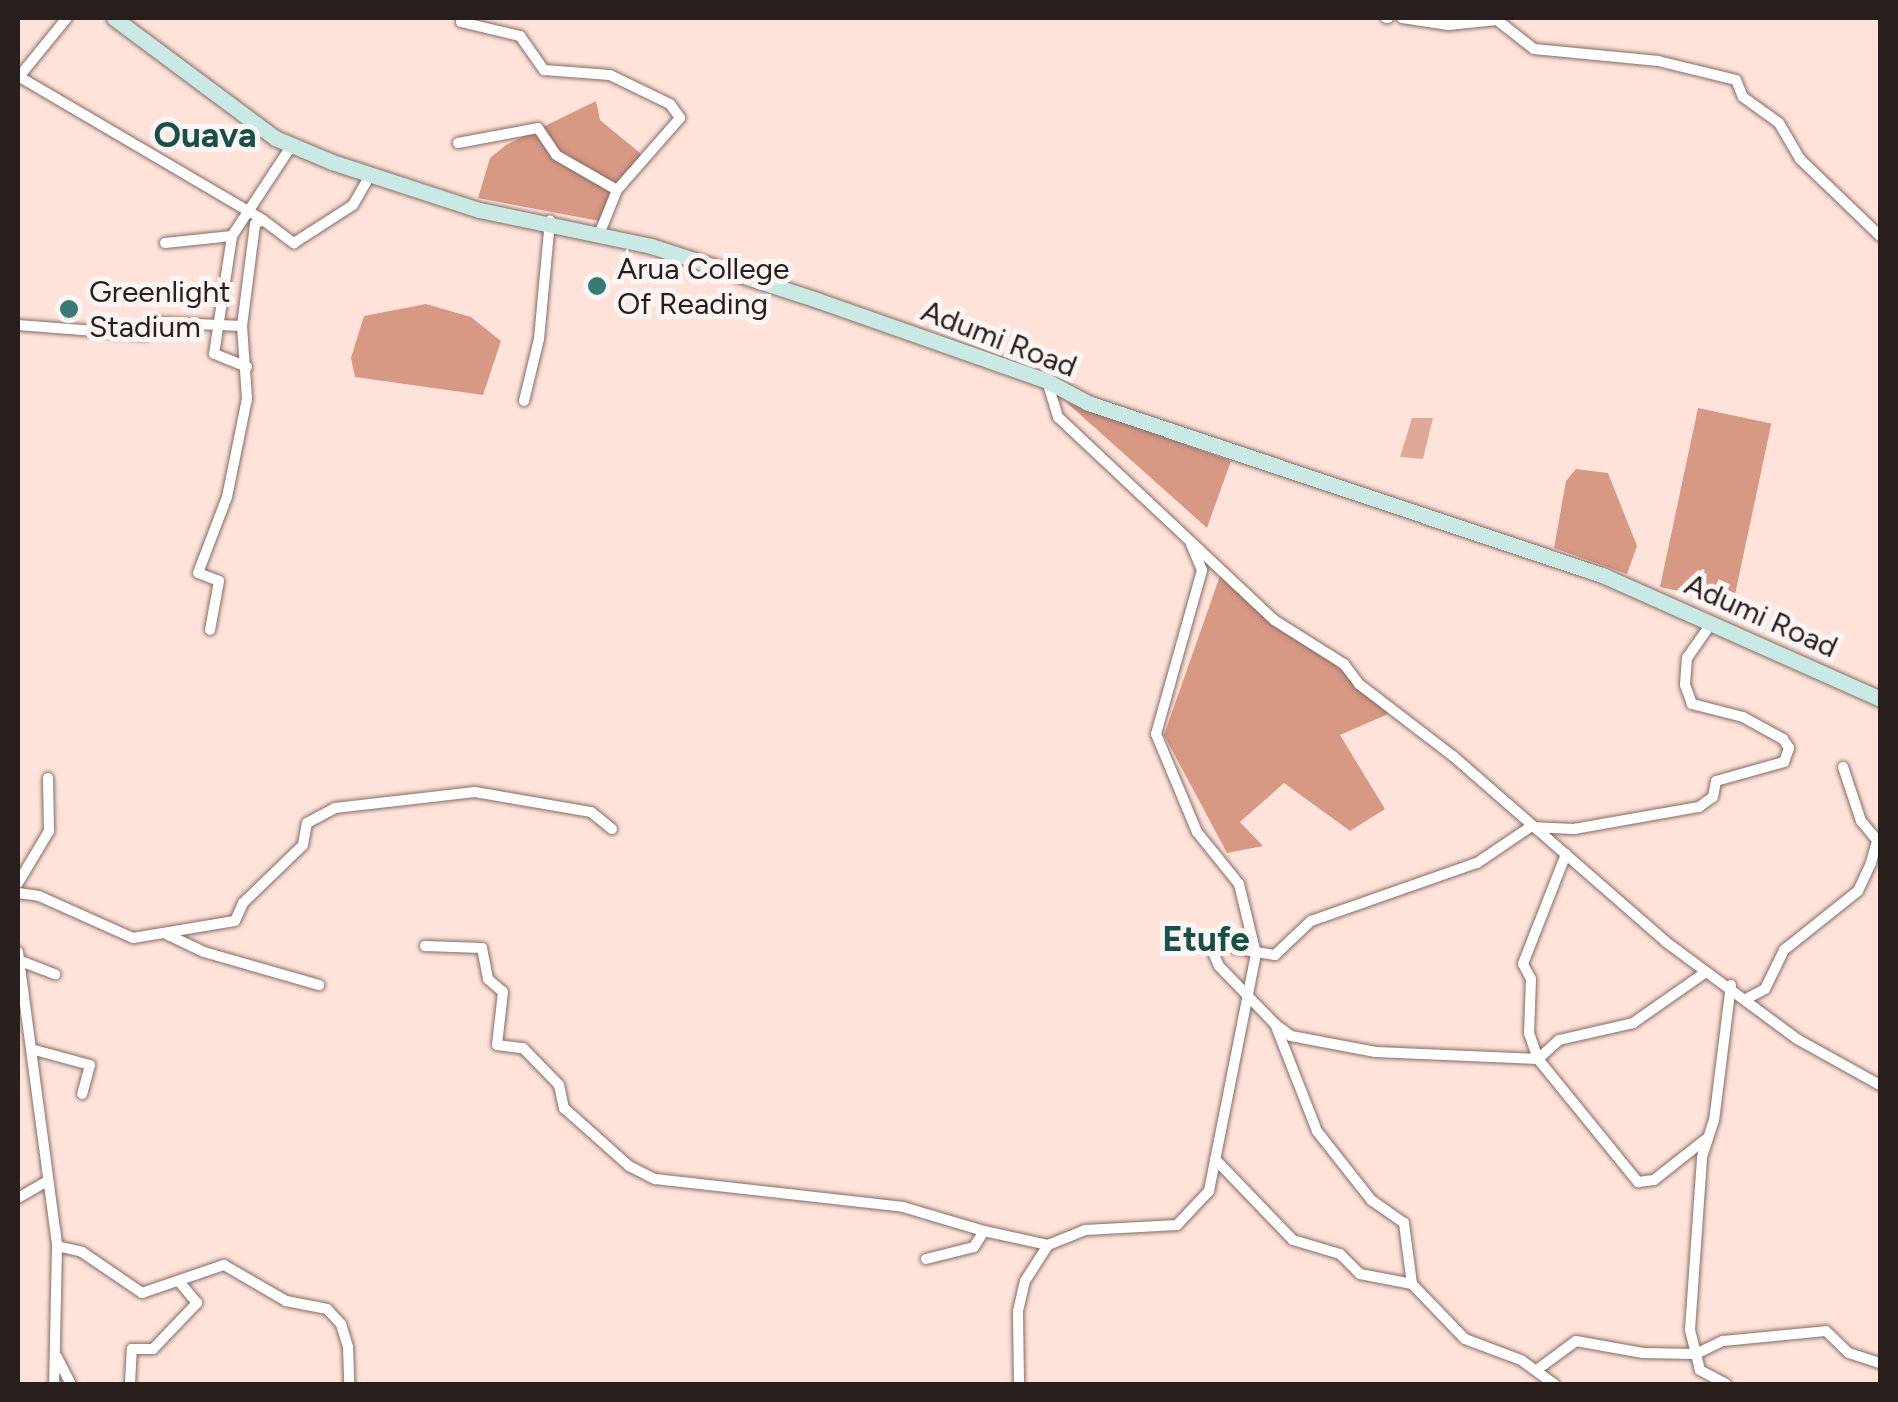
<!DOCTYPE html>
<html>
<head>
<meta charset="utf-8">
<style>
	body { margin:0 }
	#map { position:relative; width:1898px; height:1402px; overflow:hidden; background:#ffe3da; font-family:Figtree,sans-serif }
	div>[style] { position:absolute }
	.green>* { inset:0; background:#dfa998 }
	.forest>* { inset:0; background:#d79884; transform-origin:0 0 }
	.roads { filter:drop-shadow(0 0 2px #856d65) drop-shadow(0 0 2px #856d65) }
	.street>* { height:10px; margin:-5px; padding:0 5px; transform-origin:5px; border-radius:5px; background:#fff }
	.secondary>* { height:15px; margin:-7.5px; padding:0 7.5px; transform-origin:7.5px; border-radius:7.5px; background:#c8e9e4 }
	.dots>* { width:28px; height:28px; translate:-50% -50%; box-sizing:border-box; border:5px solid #fbf5f4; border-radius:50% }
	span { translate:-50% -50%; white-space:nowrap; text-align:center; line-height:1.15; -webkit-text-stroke:10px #fbf5f4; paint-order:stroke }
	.poi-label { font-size:30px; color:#281e1b }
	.left { translate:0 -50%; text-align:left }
	.street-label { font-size:30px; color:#281e1b }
	.quarter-label { font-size:35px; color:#165048; font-weight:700 }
	.frame { position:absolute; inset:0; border:20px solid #281e1b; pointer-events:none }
</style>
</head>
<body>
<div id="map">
	<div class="green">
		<div style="clip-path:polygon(1412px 418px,1433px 418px,1423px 459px,1400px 457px)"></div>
	</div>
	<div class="forest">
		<div style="clip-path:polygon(596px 101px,600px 120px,640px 153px,640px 163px,619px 180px,605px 222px,478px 198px,490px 158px,506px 145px)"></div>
		<div style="clip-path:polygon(426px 304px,471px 317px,501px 341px,483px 395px,355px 377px,351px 358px,364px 316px)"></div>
		<div style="clip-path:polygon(1066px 402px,1231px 461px,1207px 528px)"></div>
		<div style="left:1698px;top:408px;width:75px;height:183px;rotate:12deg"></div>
		<div style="clip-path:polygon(1576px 469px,1608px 473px,1637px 546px,1627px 574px,1554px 548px,1566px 481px)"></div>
		<div style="clip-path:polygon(1221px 573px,1393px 712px,1340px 735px,1385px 809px,1350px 831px,1284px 783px,1240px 822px,1263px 846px,1227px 853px,1164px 735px)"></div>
	</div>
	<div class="roads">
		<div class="street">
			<div style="left:1386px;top:18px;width:2px"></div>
			<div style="left:1402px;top:18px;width:47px;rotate:8.7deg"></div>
			<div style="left:1448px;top:25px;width:49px;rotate:-5.8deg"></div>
			<div style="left:1497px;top:20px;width:47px;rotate:38.1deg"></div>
			<div style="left:1534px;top:49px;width:125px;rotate:5.5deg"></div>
			<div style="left:1658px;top:61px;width:80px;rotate:13.7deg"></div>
			<div style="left:1736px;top:80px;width:18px;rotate:68deg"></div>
			<div style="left:1743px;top:97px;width:44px;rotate:35.8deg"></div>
			<div style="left:1779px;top:123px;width:42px;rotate:59.7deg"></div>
			<div style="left:1800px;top:159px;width:111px;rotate:43.9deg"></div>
			<div style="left:461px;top:22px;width:61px;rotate:13.3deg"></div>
			<div style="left:520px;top:36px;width:42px;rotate:54.8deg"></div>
			<div style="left:544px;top:70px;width:66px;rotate:4.3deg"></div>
			<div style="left:610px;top:75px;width:67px;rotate:25.8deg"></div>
			<div style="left:670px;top:104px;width:17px;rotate:54deg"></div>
			<div style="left:680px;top:118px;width:96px;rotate:131.2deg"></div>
			<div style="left:617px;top:190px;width:45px;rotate:112deg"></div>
			<div style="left:18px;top:76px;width:284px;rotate:30.4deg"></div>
			<div style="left:18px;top:78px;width:77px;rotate:-50.8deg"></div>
			<div style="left:458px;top:143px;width:81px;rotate:-10.6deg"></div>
			<div style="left:538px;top:128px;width:32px;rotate:56deg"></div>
			<div style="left:556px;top:155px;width:70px;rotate:29.8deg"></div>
			<div style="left:165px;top:243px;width:67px;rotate:-6deg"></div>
			<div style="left:18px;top:325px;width:128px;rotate:4.5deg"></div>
			<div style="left:146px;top:335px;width:14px;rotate:-69deg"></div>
			<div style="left:151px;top:322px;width:91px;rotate:2.5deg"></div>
			<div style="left:247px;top:367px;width:35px;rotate:-158deg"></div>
			<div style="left:214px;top:354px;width:119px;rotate:-81.3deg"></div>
			<div style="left:232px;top:236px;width:109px;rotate:-56.6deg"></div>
			<div style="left:1047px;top:381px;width:38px;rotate:73deg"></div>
			<div style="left:1058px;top:417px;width:296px;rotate:43.2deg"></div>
			<div style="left:1274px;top:620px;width:83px;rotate:32.2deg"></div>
			<div style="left:1344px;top:664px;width:25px;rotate:53deg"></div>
			<div style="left:1359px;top:684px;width:118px;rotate:37.5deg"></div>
			<div style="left:1453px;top:756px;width:283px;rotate:41.1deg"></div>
			<div style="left:1666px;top:942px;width:163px;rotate:36.5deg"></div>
			<div style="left:1797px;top:1039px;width:95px;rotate:29deg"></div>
			<div style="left:524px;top:401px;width:64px;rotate:-76.4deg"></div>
			<div style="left:539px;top:339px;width:119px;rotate:-84.7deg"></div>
			<div style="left:210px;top:630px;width:50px;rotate:-79.6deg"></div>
			<div style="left:219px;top:581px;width:22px;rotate:-159deg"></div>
			<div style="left:198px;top:573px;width:81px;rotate:-69.1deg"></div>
			<div style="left:227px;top:497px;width:100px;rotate:-78.5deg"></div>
			<div style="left:247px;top:399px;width:73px;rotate:-93.9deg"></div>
			<div style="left:242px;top:326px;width:103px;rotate:-82.7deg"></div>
			<div style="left:255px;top:224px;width:9px;rotate:-27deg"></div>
			<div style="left:263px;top:220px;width:39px;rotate:37deg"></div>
			<div style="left:294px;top:243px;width:70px;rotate:-32.8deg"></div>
			<div style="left:353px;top:205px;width:34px;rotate:-60deg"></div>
			<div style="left:1566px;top:854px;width:118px;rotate:111.4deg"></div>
			<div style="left:1523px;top:964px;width:17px;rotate:62deg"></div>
			<div style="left:1531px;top:979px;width:54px;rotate:92.1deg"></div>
			<div style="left:1529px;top:1033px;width:28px;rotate:71deg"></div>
			<div style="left:1538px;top:1059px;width:159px;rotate:50.9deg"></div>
			<div style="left:1638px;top:1182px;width:16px;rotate:-7deg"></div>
			<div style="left:1654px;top:1180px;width:66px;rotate:-38.3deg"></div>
			<div style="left:18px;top:883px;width:61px;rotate:-59.2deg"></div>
			<div style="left:49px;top:831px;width:53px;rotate:-91.1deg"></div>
			<div style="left:18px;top:893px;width:21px;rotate:8deg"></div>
			<div style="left:39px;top:896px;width:103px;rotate:24.1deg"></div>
			<div style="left:133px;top:938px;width:103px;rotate:-9.5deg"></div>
			<div style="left:235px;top:921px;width:20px;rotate:-66deg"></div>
			<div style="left:243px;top:903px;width:83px;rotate:-44deg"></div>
			<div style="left:303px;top:845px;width:22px;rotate:-80deg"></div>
			<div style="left:307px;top:823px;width:32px;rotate:-28deg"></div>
			<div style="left:335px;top:808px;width:141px;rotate:-6.5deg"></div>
			<div style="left:475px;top:792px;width:118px;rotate:9.8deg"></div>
			<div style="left:591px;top:812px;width:27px;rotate:39deg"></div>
			<div style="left:164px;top:933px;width:44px;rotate:25.4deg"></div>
			<div style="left:204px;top:952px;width:120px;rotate:16deg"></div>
			<div style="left:425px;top:946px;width:57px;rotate:2deg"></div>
			<div style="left:482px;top:948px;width:32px;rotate:79deg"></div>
			<div style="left:488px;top:979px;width:20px;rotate:41deg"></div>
			<div style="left:503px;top:992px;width:53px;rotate:96.5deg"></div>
			<div style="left:497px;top:1045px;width:26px;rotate:7deg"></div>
			<div style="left:523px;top:1048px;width:52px;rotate:45.8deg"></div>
			<div style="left:559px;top:1085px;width:24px;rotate:78deg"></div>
			<div style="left:564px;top:1108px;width:87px;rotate:41.7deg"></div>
			<div style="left:629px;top:1166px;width:29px;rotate:27deg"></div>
			<div style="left:655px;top:1179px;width:250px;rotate:6.4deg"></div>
			<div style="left:903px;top:1207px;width:84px;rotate:16.5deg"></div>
			<div style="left:18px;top:952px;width:297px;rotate:82.4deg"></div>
			<div style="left:57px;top:1246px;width:138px;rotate:91.2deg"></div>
			<div style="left:18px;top:960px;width:40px;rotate:21deg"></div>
			<div style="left:1748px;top:998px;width:19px;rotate:-28deg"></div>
			<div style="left:1765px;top:989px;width:43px;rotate:-64deg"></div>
			<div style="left:1784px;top:950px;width:95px;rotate:-38.6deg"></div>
			<div style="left:1858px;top:891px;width:31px;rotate:-65deg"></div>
			<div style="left:1871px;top:863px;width:24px;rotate:-75deg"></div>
			<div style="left:1877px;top:840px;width:25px;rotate:-130deg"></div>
			<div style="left:1861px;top:821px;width:57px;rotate:-108.4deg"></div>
			<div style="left:1275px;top:1024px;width:20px;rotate:37deg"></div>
			<div style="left:1291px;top:1036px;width:86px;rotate:10.7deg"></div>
			<div style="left:1376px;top:1052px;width:162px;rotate:2.5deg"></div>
			<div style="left:1538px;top:1059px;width:28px;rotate:-42deg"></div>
			<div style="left:1559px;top:1040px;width:76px;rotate:-12.9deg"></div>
			<div style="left:1633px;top:1023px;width:89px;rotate:-34.9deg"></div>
			<div style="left:31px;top:1049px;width:61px;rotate:15.2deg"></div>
			<div style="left:90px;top:1065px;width:30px;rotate:105deg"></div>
			<div style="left:1215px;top:1159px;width:112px;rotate:46.1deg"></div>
			<div style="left:1293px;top:1240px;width:49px;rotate:16.6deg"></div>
			<div style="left:1340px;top:1254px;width:28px;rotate:45deg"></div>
			<div style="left:1360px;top:1274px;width:53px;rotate:10.9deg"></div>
			<div style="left:1412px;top:1284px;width:76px;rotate:46.1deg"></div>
			<div style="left:1465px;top:1339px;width:60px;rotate:20.6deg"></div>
			<div style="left:1521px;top:1360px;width:41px;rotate:36deg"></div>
			<div style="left:18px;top:1198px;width:34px;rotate:-30deg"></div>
			<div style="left:57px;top:1246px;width:26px;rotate:13deg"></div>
			<div style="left:82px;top:1252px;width:73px;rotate:34.3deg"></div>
			<div style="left:142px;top:1293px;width:87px;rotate:-18.9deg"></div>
			<div style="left:224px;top:1265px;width:72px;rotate:30.1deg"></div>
			<div style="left:286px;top:1301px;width:42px;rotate:11deg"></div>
			<div style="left:327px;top:1309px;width:21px;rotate:47deg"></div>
			<div style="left:341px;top:1324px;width:24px;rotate:73deg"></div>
			<div style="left:348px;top:1347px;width:37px;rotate:88deg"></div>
			<div style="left:926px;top:1259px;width:49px;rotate:-14deg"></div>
			<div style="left:974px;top:1247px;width:19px;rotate:-58deg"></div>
			<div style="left:984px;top:1231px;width:66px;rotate:12.3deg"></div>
			<div style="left:1412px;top:1284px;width:62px;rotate:-97.5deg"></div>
			<div style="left:1404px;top:1223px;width:39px;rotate:-145deg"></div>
			<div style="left:1372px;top:1201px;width:89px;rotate:-128.2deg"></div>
			<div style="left:1317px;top:1131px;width:115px;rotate:-111.4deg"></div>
			<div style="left:1275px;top:1024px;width:81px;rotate:-134deg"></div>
			<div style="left:1219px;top:966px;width:24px;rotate:-114deg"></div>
			<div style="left:1209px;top:944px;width:67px;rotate:9.5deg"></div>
			<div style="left:1275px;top:955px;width:50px;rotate:-43.4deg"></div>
			<div style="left:1311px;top:921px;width:176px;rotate:-19.3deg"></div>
			<div style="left:1477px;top:863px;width:64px;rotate:-34.2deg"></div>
			<div style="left:1530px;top:827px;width:44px;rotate:2.6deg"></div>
			<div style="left:1574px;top:829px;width:127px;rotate:-10deg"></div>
			<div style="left:1699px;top:807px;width:17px;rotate:-36deg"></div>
			<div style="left:1713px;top:797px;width:16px;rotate:-79deg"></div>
			<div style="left:1716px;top:781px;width:71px;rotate:-15.6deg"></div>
			<div style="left:1784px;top:762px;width:15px;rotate:-70deg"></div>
			<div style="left:1789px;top:748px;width:11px;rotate:-124deg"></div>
			<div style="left:1783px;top:739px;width:46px;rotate:-151.2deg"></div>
			<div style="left:1743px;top:717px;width:53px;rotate:-165.7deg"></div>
			<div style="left:1692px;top:704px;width:20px;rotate:-110deg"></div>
			<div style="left:1685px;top:685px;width:27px;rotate:-86deg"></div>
			<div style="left:1687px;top:658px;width:42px;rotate:-54.8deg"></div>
			<div style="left:57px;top:1357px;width:30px;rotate:63deg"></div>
			<div style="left:1538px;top:1369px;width:47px;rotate:-36.4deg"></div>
			<div style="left:1576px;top:1341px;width:68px;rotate:10.2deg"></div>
			<div style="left:1643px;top:1353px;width:53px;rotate:1.1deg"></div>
			<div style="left:1696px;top:1354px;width:30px;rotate:-26deg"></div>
			<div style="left:1723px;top:1341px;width:103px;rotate:-5.5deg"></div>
			<div style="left:1826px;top:1331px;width:32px;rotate:44deg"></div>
			<div style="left:1849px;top:1353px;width:33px;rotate:18deg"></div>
			<div style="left:130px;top:1384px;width:35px;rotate:-87deg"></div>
			<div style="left:132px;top:1349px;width:21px"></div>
			<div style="left:153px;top:1349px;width:64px;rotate:-46.3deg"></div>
			<div style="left:197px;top:1303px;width:26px;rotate:-130deg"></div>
			<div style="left:1019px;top:1384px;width:73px;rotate:-90.8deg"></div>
			<div style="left:1018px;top:1311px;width:31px;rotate:-77deg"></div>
			<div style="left:1025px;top:1281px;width:43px;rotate:-57.4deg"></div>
			<div style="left:1048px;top:1245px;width:40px;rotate:-22deg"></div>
			<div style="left:1085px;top:1230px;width:92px;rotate:-3.1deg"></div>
			<div style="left:1177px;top:1225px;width:47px;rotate:-46.7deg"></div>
			<div style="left:1209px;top:1191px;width:242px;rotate:-78.8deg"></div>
			<div style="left:1256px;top:954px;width:72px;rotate:-103.7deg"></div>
			<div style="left:1239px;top:884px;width:67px;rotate:-128.9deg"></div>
			<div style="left:1197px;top:832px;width:106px;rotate:-112.7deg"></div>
			<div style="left:1156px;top:734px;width:170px;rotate:-74.3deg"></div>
			<div style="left:1202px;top:570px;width:28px;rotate:-113deg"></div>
			<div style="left:1726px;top:1384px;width:30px;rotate:-152deg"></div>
			<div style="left:1700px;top:1370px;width:41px;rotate:-104deg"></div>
			<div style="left:1690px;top:1330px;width:173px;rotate:-86deg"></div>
			<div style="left:1702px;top:1157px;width:38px;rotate:-72deg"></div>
			<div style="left:1714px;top:1121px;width:137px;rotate:-82.9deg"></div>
		</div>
		<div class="secondary">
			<div style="left:114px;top:18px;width:201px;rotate:36.7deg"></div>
			<div style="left:275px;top:138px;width:62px;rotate:22.8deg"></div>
			<div style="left:332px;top:162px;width:155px;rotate:18.1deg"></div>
			<div style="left:479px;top:210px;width:176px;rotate:11.8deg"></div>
			<div style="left:651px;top:246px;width:175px;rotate:18deg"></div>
			<div style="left:817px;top:300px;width:244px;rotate:19.4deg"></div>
			<div style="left:1047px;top:381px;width:47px;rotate:28.2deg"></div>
			<div style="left:1088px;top:403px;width:542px;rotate:18.5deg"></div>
			<div style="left:1602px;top:575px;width:304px;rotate:24deg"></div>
		</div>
	</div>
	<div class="dots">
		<div style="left:597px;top:286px;background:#357b71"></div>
		<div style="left:69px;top:309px;background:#357b71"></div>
	</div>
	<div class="poi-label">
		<span class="left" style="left:617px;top:286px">Arua College<br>Of Reading</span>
		<span class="left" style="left:89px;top:309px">Greenlight<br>Stadium</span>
	</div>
	<div class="street-label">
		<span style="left:999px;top:339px;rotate:21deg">Adumi Road</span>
		<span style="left:1761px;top:616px;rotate:24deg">Adumi Road</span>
	</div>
	<div class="quarter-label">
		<span style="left:205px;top:135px">Ouava</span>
		<span style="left:1206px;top:939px">Etufe</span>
	</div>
	<div class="frame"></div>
</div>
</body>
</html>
